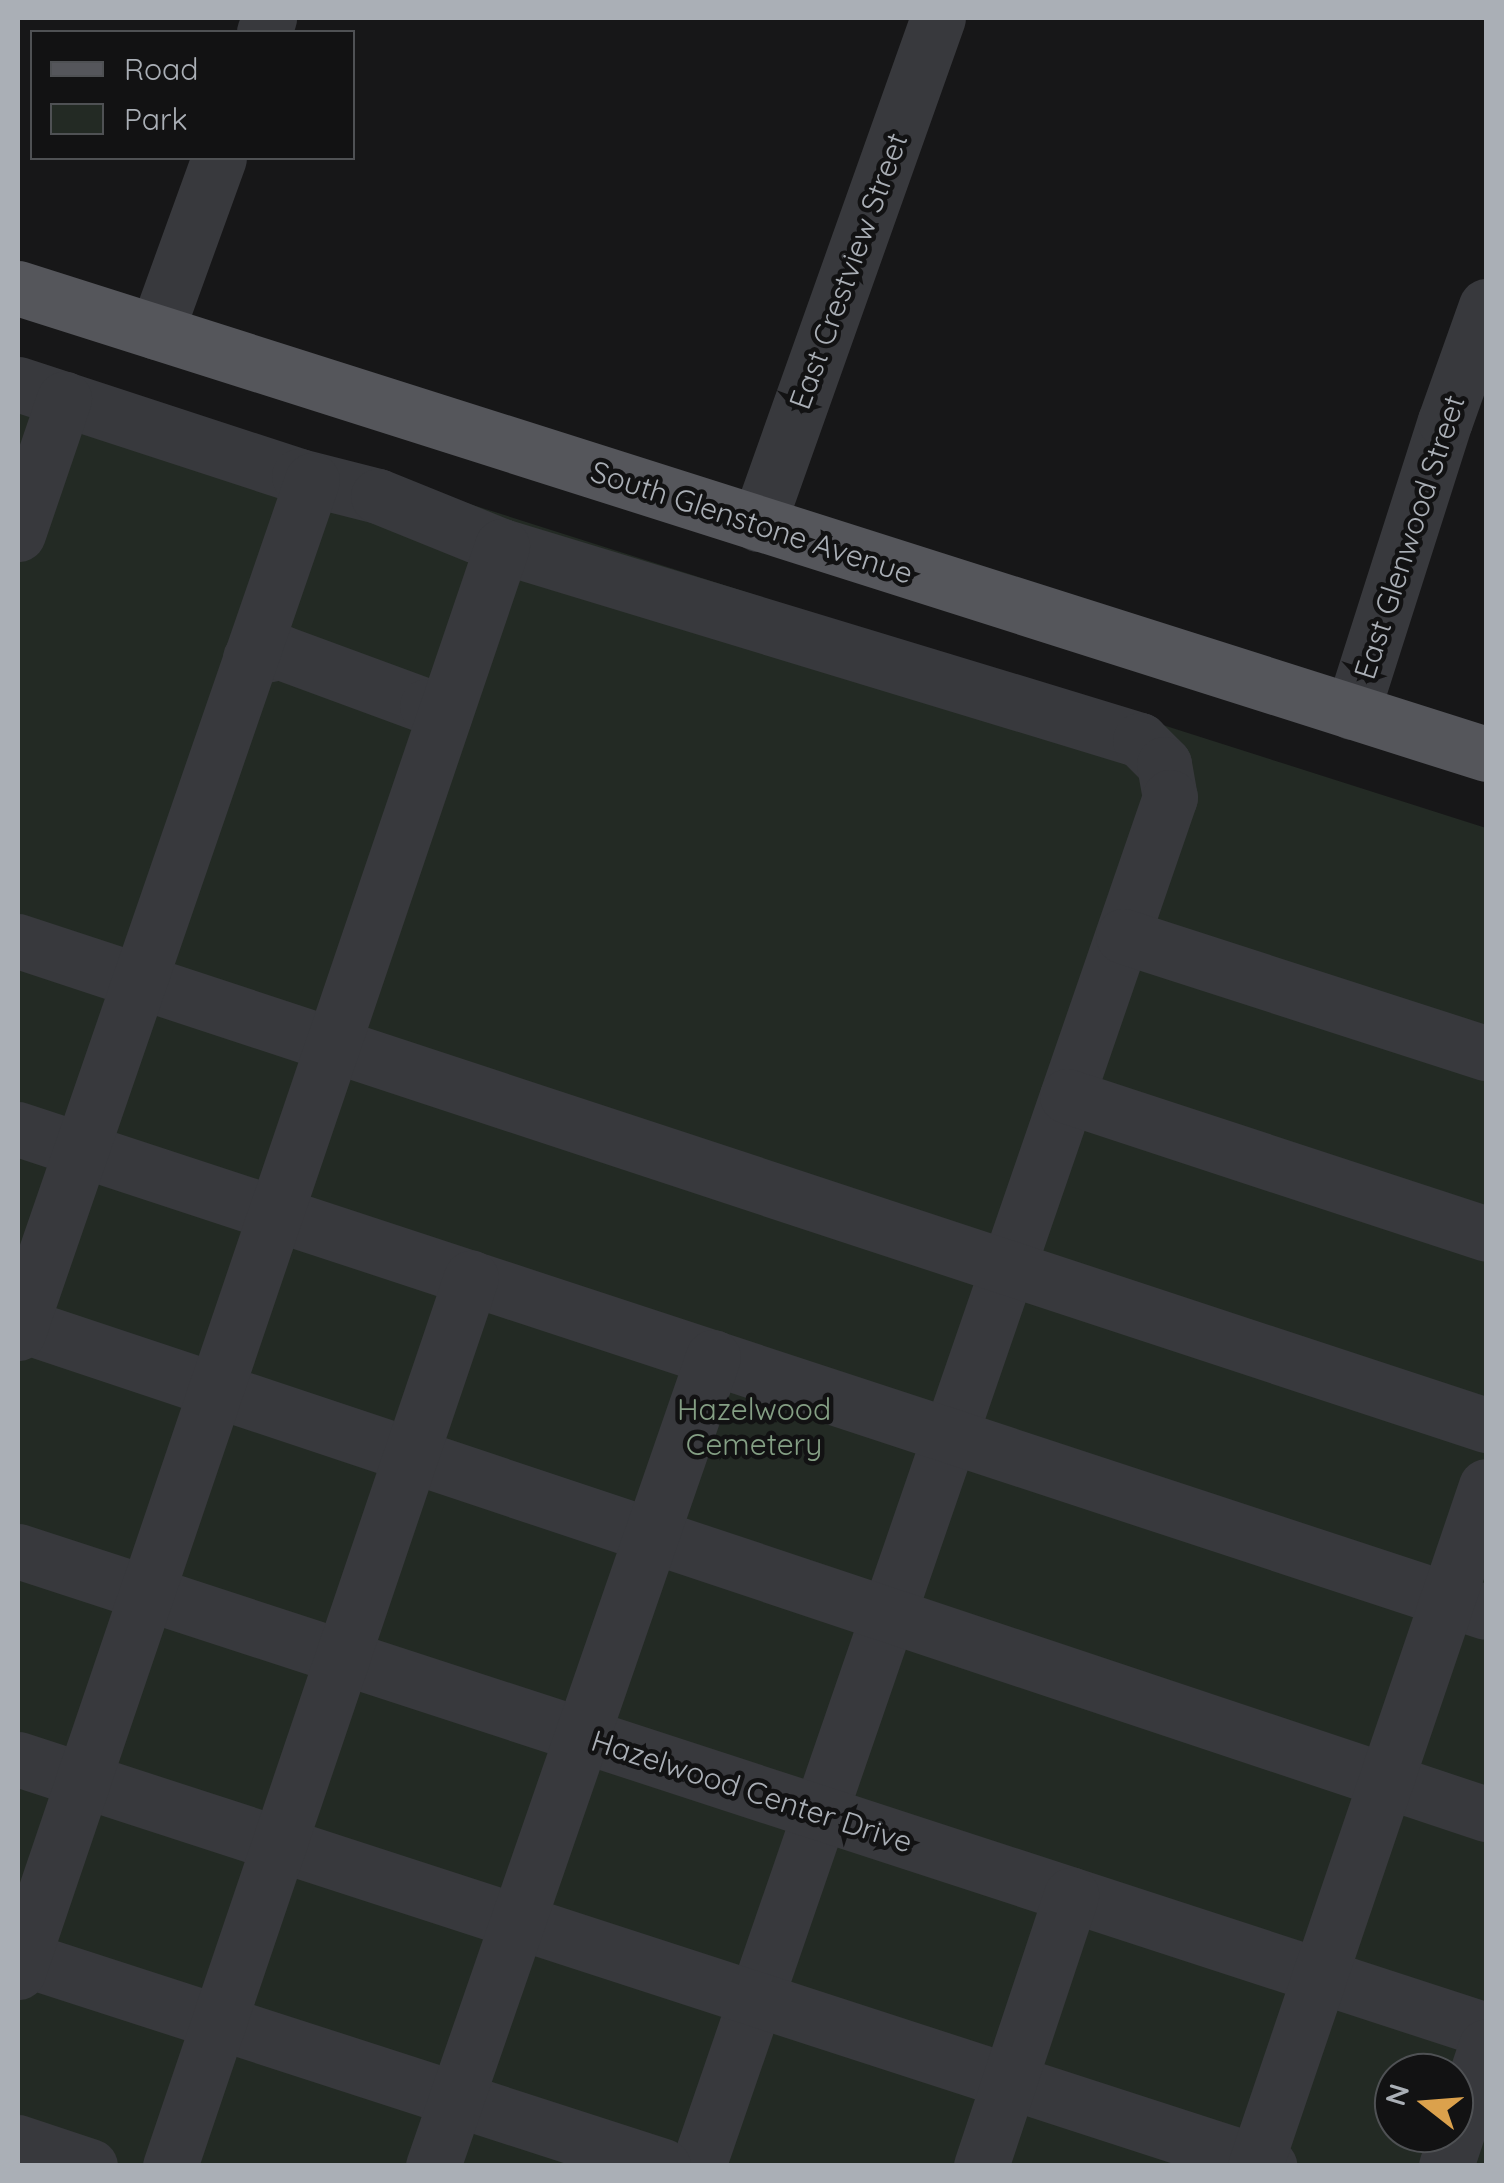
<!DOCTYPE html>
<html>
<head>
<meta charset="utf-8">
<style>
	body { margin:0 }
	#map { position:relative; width:1504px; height:2183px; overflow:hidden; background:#171718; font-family:Quicksand,sans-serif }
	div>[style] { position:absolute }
	.green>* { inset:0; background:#232a24 }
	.minor>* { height:55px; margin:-27.5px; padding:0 27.5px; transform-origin:27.5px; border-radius:27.5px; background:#38393d }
	.major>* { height:55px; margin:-27.5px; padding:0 27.5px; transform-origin:27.5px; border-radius:27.5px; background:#55565b }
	span { translate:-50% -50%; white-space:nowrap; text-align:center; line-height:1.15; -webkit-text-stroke:9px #121213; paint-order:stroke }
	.street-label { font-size:30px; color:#aaafb6 }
	.park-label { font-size:30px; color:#849f84 }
	.frame { position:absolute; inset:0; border:20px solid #aaafb6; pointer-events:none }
	.legend { position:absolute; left:30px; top:30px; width:325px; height:130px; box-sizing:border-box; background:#121213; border:2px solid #4f5154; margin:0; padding:12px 18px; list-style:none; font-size:30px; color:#aaafb6 }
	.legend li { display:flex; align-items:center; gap:20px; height:50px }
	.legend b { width:50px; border:2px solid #4f5154 }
	.north { position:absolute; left:1374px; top:2053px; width:100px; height:100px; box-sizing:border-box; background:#121213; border:2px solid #4f5154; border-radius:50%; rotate:287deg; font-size:28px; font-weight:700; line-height:40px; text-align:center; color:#aaafb6 }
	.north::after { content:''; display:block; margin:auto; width:35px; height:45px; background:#dba14c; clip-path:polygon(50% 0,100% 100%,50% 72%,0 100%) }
</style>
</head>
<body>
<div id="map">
	<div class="green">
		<div style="clip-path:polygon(evenodd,18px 360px,1486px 828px,1486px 2165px,18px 2166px,18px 360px,1394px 2073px,1454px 2073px,1454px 2133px,1394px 2133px,1394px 2073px)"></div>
	</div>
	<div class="minor">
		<div style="left:264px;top:32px;width:15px;rotate:-70deg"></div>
		<div style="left:156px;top:332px;width:185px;rotate:-70.1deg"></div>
		<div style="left:18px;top:384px;width:296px;rotate:18.1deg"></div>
		<div style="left:299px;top:476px;width:81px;rotate:14.2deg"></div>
		<div style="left:378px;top:496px;width:134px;rotate:22deg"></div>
		<div style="left:502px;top:546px;width:667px;rotate:16.91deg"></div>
		<div style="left:1140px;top:740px;width:34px;rotate:45deg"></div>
		<div style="left:1164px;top:764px;width:34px;rotate:80deg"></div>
		<div style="left:1170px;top:797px;width:1448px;rotate:109.02deg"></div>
		<div style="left:758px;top:524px;width:537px;rotate:-70.42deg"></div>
		<div style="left:18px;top:534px;width:143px;rotate:-71.2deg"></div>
		<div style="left:250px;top:658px;width:31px;rotate:-11deg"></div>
		<div style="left:280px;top:652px;width:157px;rotate:20.2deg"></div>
		<div style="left:427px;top:706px;width:20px;rotate:33deg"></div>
		<div style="left:1352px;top:712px;width:305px;rotate:-72.3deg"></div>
		<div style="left:1445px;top:421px;width:122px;rotate:-70.4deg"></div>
		<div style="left:1123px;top:936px;width:381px;rotate:17.9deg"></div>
		<div style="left:18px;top:941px;width:1546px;rotate:18.25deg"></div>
		<div style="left:1067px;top:1096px;width:441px;rotate:18.2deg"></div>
		<div style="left:18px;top:1129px;width:1545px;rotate:18.21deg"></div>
		<div style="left:18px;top:1324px;width:1548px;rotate:18.46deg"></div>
		<div style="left:18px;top:1333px;width:902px;rotate:-70.98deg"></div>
		<div style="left:18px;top:1551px;width:1544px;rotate:18.07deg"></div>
		<div style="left:18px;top:1759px;width:1316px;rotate:18.01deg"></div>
		<div style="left:18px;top:1957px;width:678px;rotate:17.95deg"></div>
		<div style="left:18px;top:1972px;width:1506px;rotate:-71.25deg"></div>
		<div style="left:18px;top:2142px;width:76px;rotate:18.4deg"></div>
		<div style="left:170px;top:2166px;width:938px;rotate:-71.28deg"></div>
		<div style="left:433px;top:2166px;width:856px;rotate:-70.91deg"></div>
		<div style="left:981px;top:2166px;width:286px;rotate:-71.6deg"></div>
		<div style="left:1255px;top:2166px;width:718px;rotate:-71.24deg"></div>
		<div style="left:1446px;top:2166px;width:126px;rotate:-71.6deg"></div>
	</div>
	<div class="major">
		<div style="left:18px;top:288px;width:1540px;rotate:17.61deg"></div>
	</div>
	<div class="street-label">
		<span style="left:848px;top:271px;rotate:-70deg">East Crestview Street</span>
		<span style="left:752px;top:522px;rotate:18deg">South Glenstone Avenue</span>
		<span style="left:1409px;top:537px;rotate:-72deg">East Glenwood Street</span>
		<span style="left:752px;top:1791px;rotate:18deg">Hazelwood Center Drive</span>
	</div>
	<div class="park-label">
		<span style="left:754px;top:1426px">Hazelwood<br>Cemetery</span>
	</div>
	<div class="frame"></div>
	<ul class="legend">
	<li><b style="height:12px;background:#55565b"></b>Road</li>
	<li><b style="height:28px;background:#232a24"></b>Park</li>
	</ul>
	<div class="north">N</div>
</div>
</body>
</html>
